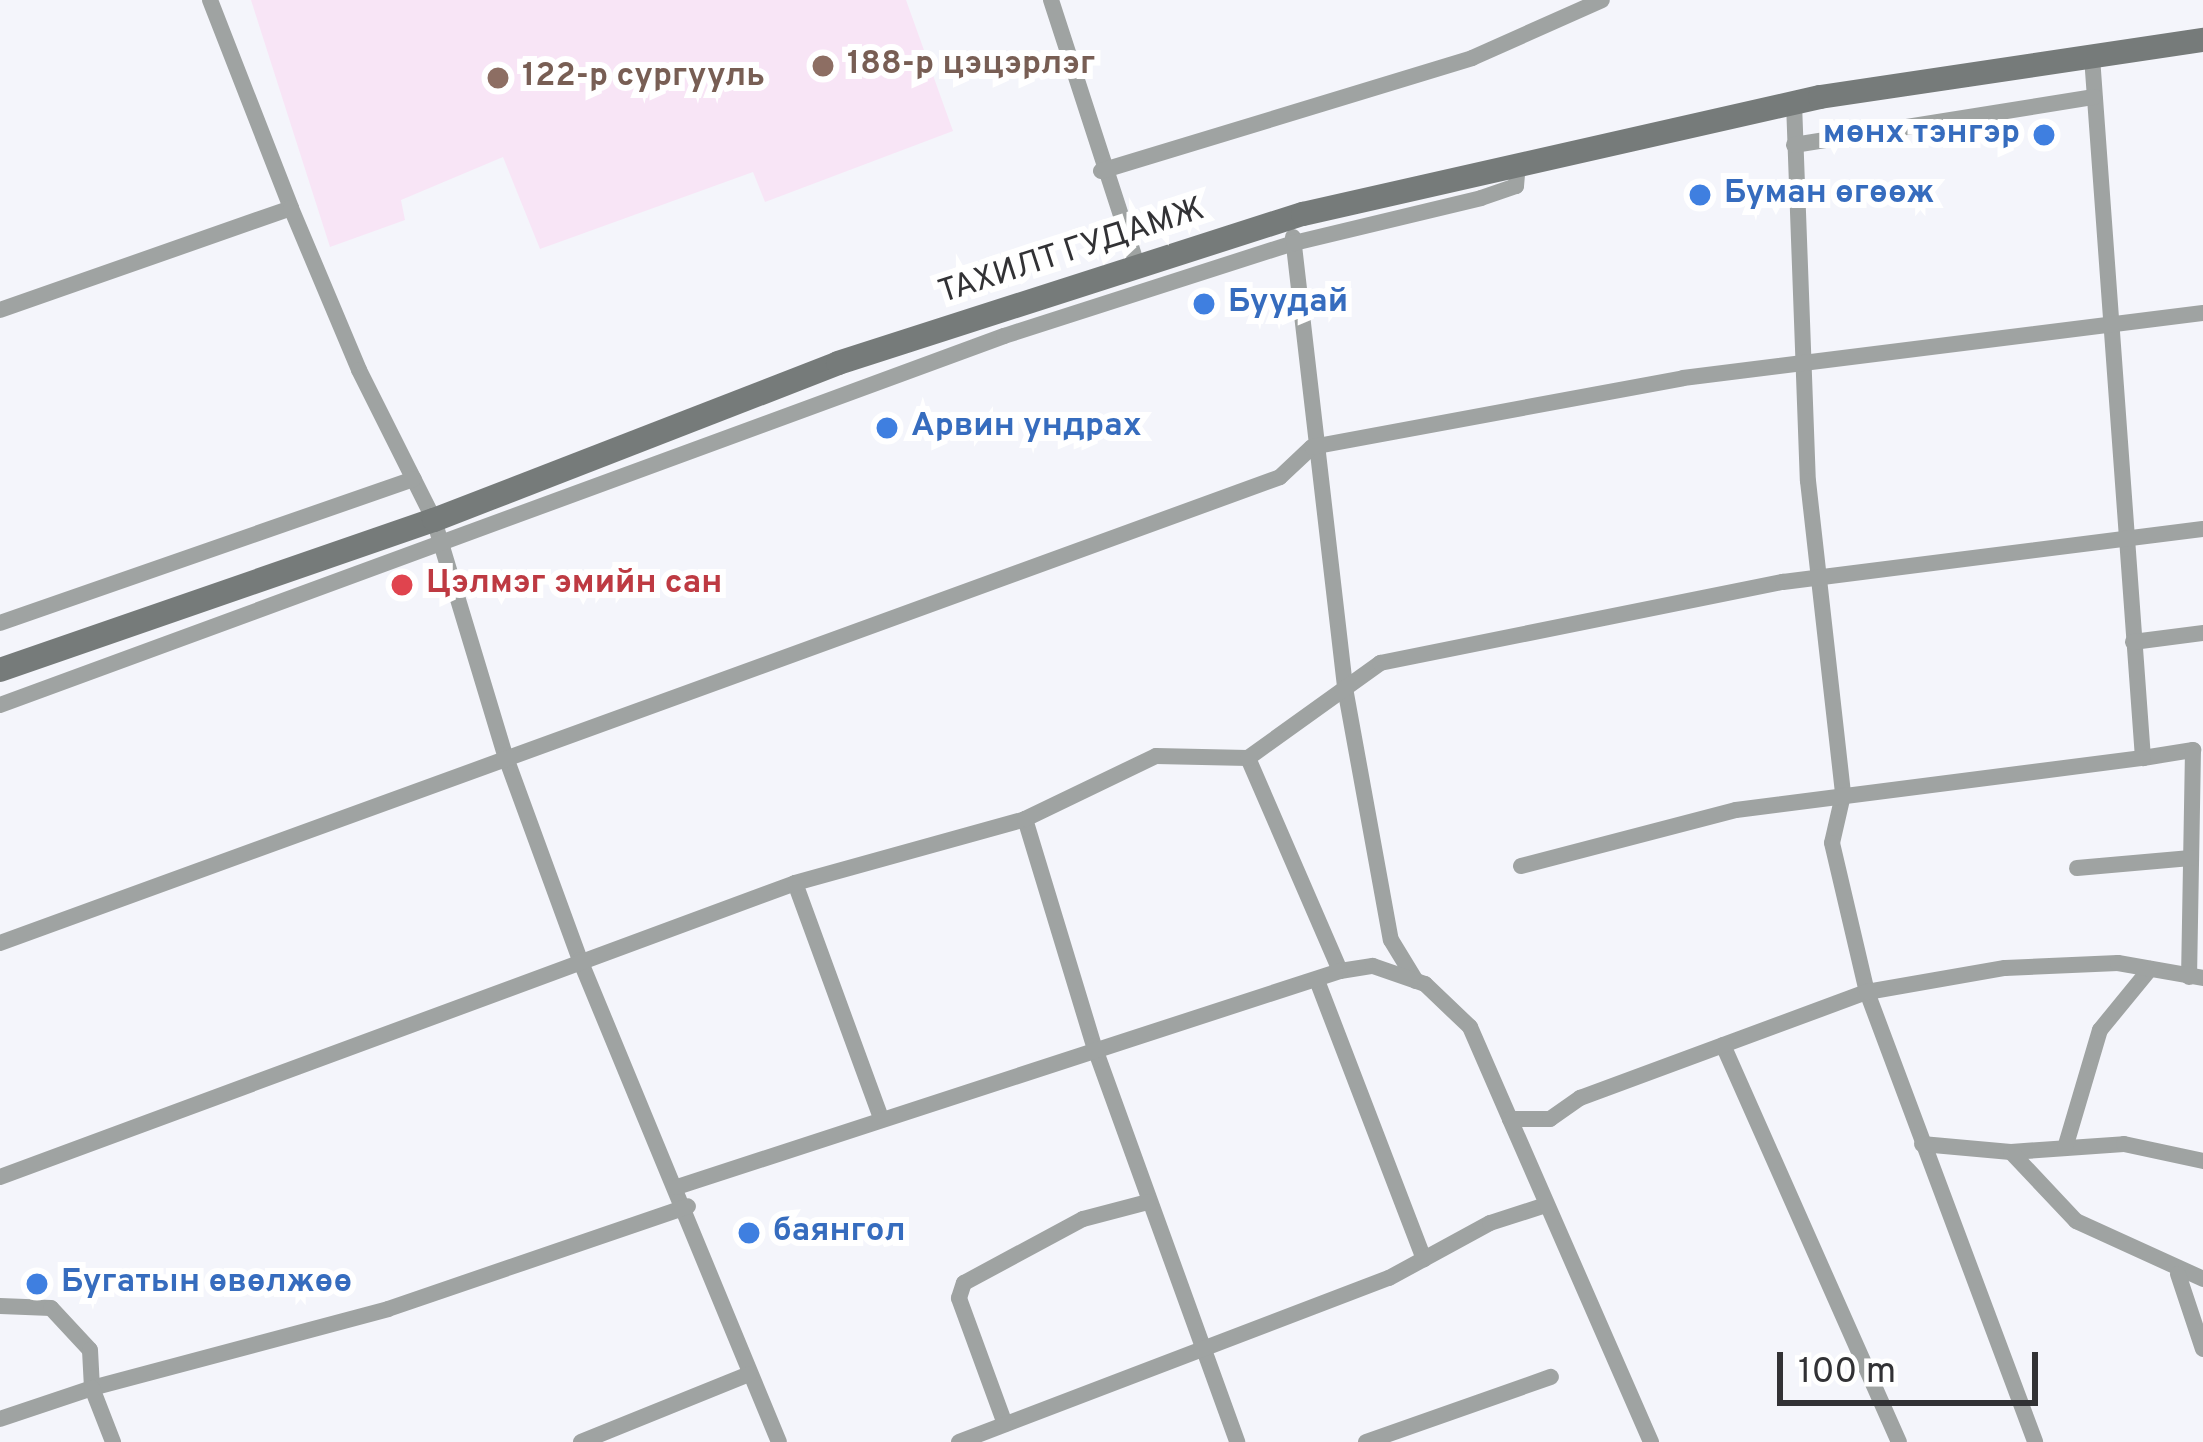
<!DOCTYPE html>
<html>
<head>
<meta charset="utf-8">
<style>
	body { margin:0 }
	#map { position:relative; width:2203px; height:1442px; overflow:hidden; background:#f4f5fb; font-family:Overpass,sans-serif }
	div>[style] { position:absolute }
	.education>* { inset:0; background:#f8e5f6 }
	.street>* { height:16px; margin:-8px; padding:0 8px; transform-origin:8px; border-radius:8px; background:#9fa3a2 }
	.secondary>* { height:24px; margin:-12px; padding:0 12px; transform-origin:12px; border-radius:12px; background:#767b7a }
	.dots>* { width:33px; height:33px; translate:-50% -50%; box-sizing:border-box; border:6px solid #fff; border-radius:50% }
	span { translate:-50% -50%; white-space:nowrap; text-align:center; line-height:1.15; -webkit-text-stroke:12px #fff; paint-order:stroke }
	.education-label { font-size:33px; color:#785e54; font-weight:700 }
	.left { translate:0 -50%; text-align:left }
	.shop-label { font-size:33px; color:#366cbe; font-weight:700 }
	.right { translate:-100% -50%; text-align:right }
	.street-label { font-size:33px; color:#323235 }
	.health-label { font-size:33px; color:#be3a42; font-weight:700 }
	.scale { position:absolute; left:1777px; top:1352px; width:261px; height:54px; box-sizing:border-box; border:6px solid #323235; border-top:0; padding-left:15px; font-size:36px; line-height:42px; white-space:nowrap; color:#323235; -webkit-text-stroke:9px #fff; paint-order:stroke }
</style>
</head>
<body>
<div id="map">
	<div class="education">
		<div style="clip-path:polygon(251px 0,906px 0,953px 131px,765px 202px,753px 172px,540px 249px,503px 157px,401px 200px,405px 220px,330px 247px)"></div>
	</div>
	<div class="street">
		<div style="left:210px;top:0;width:223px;rotate:68.7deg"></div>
		<div style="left:1051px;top:0;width:281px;rotate:72deg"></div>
		<div style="left:2092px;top:57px;width:703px;rotate:85.84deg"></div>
		<div style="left:2143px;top:758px;width:51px;rotate:-9.1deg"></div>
		<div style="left:2193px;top:750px;width:227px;rotate:91deg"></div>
		<div style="left:1794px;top:103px;width:378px;rotate:87.9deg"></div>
		<div style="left:1808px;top:481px;width:316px;rotate:83.6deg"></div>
		<div style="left:1843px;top:795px;width:49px;rotate:102.9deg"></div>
		<div style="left:1832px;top:843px;width:153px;rotate:76.8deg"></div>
		<div style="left:1867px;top:992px;width:480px;rotate:69.5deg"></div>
		<div style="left:1794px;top:145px;width:304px;rotate:-9.1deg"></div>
		<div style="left:1101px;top:171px;width:388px;rotate:-16.9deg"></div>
		<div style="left:1472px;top:58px;width:142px;rotate:-24deg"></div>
		<div style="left:1293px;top:237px;width:454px;rotate:83.4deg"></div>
		<div style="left:1345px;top:688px;width:256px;rotate:79.7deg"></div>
		<div style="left:1391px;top:940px;width:48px;rotate:58.6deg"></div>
		<div style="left:0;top:310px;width:308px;rotate:-19.3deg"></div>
		<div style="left:291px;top:208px;width:176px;rotate:67.2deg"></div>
		<div style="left:359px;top:370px;width:168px;rotate:63.4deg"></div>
		<div style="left:434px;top:520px;width:245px;rotate:73.2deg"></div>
		<div style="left:505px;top:755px;width:218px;rotate:69.9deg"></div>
		<div style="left:580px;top:960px;width:521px;rotate:67.57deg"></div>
		<div style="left:0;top:623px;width:438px;rotate:-19.2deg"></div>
		<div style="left:2133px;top:642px;width:71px;rotate:-7.3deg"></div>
		<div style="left:0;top:705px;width:1070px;rotate:-20.18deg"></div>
		<div style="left:1004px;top:336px;width:305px;rotate:-17.8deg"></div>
		<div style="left:1294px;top:243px;width:192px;rotate:-13.5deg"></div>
		<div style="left:1481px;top:198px;width:37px;rotate:-19deg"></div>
		<div style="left:1516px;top:186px;width:21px;rotate:-85deg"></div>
		<div style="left:1248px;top:758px;width:232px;rotate:66.6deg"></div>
		<div style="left:1340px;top:971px;width:33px;rotate:-9deg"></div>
		<div style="left:1373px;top:966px;width:55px;rotate:19.1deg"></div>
		<div style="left:1425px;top:984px;width:62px;rotate:43.7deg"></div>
		<div style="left:1470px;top:1027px;width:100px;rotate:66.5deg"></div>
		<div style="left:1025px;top:819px;width:237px;rotate:73.1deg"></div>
		<div style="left:1094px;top:1046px;width:421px;rotate:70.1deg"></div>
		<div style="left:1521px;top:866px;width:222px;rotate:-14.6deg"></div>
		<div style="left:1736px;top:810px;width:410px;rotate:-7.3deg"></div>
		<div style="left:2077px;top:868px;width:114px;rotate:-5deg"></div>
		<div style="left:795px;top:883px;width:250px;rotate:69.9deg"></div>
		<div style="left:0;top:943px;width:1362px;rotate:-20deg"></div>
		<div style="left:1280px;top:477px;width:44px;rotate:-43.2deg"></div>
		<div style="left:1312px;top:447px;width:377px;rotate:-10.5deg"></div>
		<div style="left:1683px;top:378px;width:524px;rotate:-7.13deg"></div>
		<div style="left:1318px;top:983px;width:296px;rotate:69deg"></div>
		<div style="left:1723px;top:1045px;width:434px;rotate:66.1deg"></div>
		<div style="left:1922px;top:1144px;width:89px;rotate:5.1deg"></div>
		<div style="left:2011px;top:1152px;width:113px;rotate:-4deg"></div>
		<div style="left:2124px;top:1144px;width:81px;rotate:12.1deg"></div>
		<div style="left:2065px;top:1148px;width:123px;rotate:-73.5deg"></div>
		<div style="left:2100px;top:1030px;width:79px;rotate:-50.7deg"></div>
		<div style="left:2011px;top:1152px;width:95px;rotate:46.7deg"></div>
		<div style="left:2076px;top:1221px;width:140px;rotate:24.5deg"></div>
		<div style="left:0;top:1177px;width:848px;rotate:-20.29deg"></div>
		<div style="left:795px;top:883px;width:239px;rotate:-15.5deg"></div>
		<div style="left:1025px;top:819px;width:145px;rotate:-25.7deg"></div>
		<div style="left:1156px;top:756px;width:92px;rotate:1.2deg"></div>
		<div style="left:1248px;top:758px;width:163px;rotate:-35.7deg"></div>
		<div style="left:1380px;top:663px;width:411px;rotate:-11.4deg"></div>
		<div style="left:1783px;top:582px;width:423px;rotate:-7.2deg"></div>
		<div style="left:677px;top:1187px;width:697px;rotate:-18.05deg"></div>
		<div style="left:2178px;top:1274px;width:79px;rotate:71.6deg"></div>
		<div style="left:0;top:1306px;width:51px;rotate:2.2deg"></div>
		<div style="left:51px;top:1308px;width:57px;rotate:47.1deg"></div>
		<div style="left:90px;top:1350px;width:38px;rotate:87deg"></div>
		<div style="left:92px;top:1388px;width:306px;rotate:-14.9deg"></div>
		<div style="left:388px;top:1309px;width:317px;rotate:-18.9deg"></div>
		<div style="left:0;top:1419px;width:97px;rotate:-18.6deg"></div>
		<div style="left:92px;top:1388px;width:58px;rotate:68.7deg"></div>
		<div style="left:1005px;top:1424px;width:134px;rotate:-110.1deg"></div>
		<div style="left:959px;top:1298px;width:16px;rotate:-72deg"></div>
		<div style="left:964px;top:1283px;width:135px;rotate:-28.3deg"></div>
		<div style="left:1083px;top:1219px;width:67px;rotate:-14.7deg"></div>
		<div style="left:581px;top:1442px;width:181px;rotate:-22deg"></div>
		<div style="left:959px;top:1442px;width:460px;rotate:-20.9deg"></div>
		<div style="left:1389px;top:1278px;width:115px;rotate:-28.6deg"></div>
		<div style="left:1490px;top:1223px;width:59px;rotate:-17.8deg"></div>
		<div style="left:1366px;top:1442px;width:196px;rotate:-19.4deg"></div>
		<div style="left:1651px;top:1442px;width:352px;rotate:-113.6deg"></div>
		<div style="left:1510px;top:1119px;width:40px"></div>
		<div style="left:1550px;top:1119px;width:37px;rotate:-35deg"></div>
		<div style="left:1580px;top:1098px;width:306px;rotate:-20.3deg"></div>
		<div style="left:1867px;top:992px;width:140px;rotate:-9.9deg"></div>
		<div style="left:2005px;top:968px;width:113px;rotate:-2.5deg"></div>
		<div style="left:2118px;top:963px;width:86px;rotate:10deg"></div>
	</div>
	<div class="secondary">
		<div style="left:0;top:670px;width:459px;rotate:-19.1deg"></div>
		<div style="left:434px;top:520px;width:433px;rotate:-21.2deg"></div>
		<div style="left:838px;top:363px;width:488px;rotate:-17.8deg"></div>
		<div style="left:1303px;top:214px;width:530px;rotate:-12.75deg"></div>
		<div style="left:1820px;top:97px;width:387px;rotate:-8.5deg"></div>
	</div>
	<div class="dots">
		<div style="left:823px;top:66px;background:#8d6e63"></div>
		<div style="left:498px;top:78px;background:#8d6e63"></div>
		<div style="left:2044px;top:135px;background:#3f7fe0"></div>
		<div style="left:1700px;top:195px;background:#3f7fe0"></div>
		<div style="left:1204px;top:304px;background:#3f7fe0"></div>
		<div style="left:887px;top:428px;background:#3f7fe0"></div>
		<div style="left:402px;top:585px;background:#e0444e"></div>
		<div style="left:749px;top:1233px;background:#3f7fe0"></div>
		<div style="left:37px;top:1284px;background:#3f7fe0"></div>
	</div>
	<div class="education-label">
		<span class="left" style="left:847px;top:66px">188-р цэцэрлэг</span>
		<span class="left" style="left:522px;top:78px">122-р сургууль</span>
	</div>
	<div class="shop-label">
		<span class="right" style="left:2020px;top:135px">мөнх тэнгэр</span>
		<span class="left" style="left:1724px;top:195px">Буман өгөөж</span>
		<span class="left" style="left:1228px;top:304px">Буудай</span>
		<span class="left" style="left:911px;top:428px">Арвин ундрах</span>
		<span class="left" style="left:773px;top:1233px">баянгол</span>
		<span class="left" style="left:61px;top:1284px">Бугатын өвөлжөө</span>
	</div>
	<div class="street-label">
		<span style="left:1072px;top:253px;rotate:-18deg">ТАХИЛТ ГУДАМЖ</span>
	</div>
	<div class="health-label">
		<span class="left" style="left:426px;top:585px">Цэлмэг эмийн сан</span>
	</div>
	<div class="scale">100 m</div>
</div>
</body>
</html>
